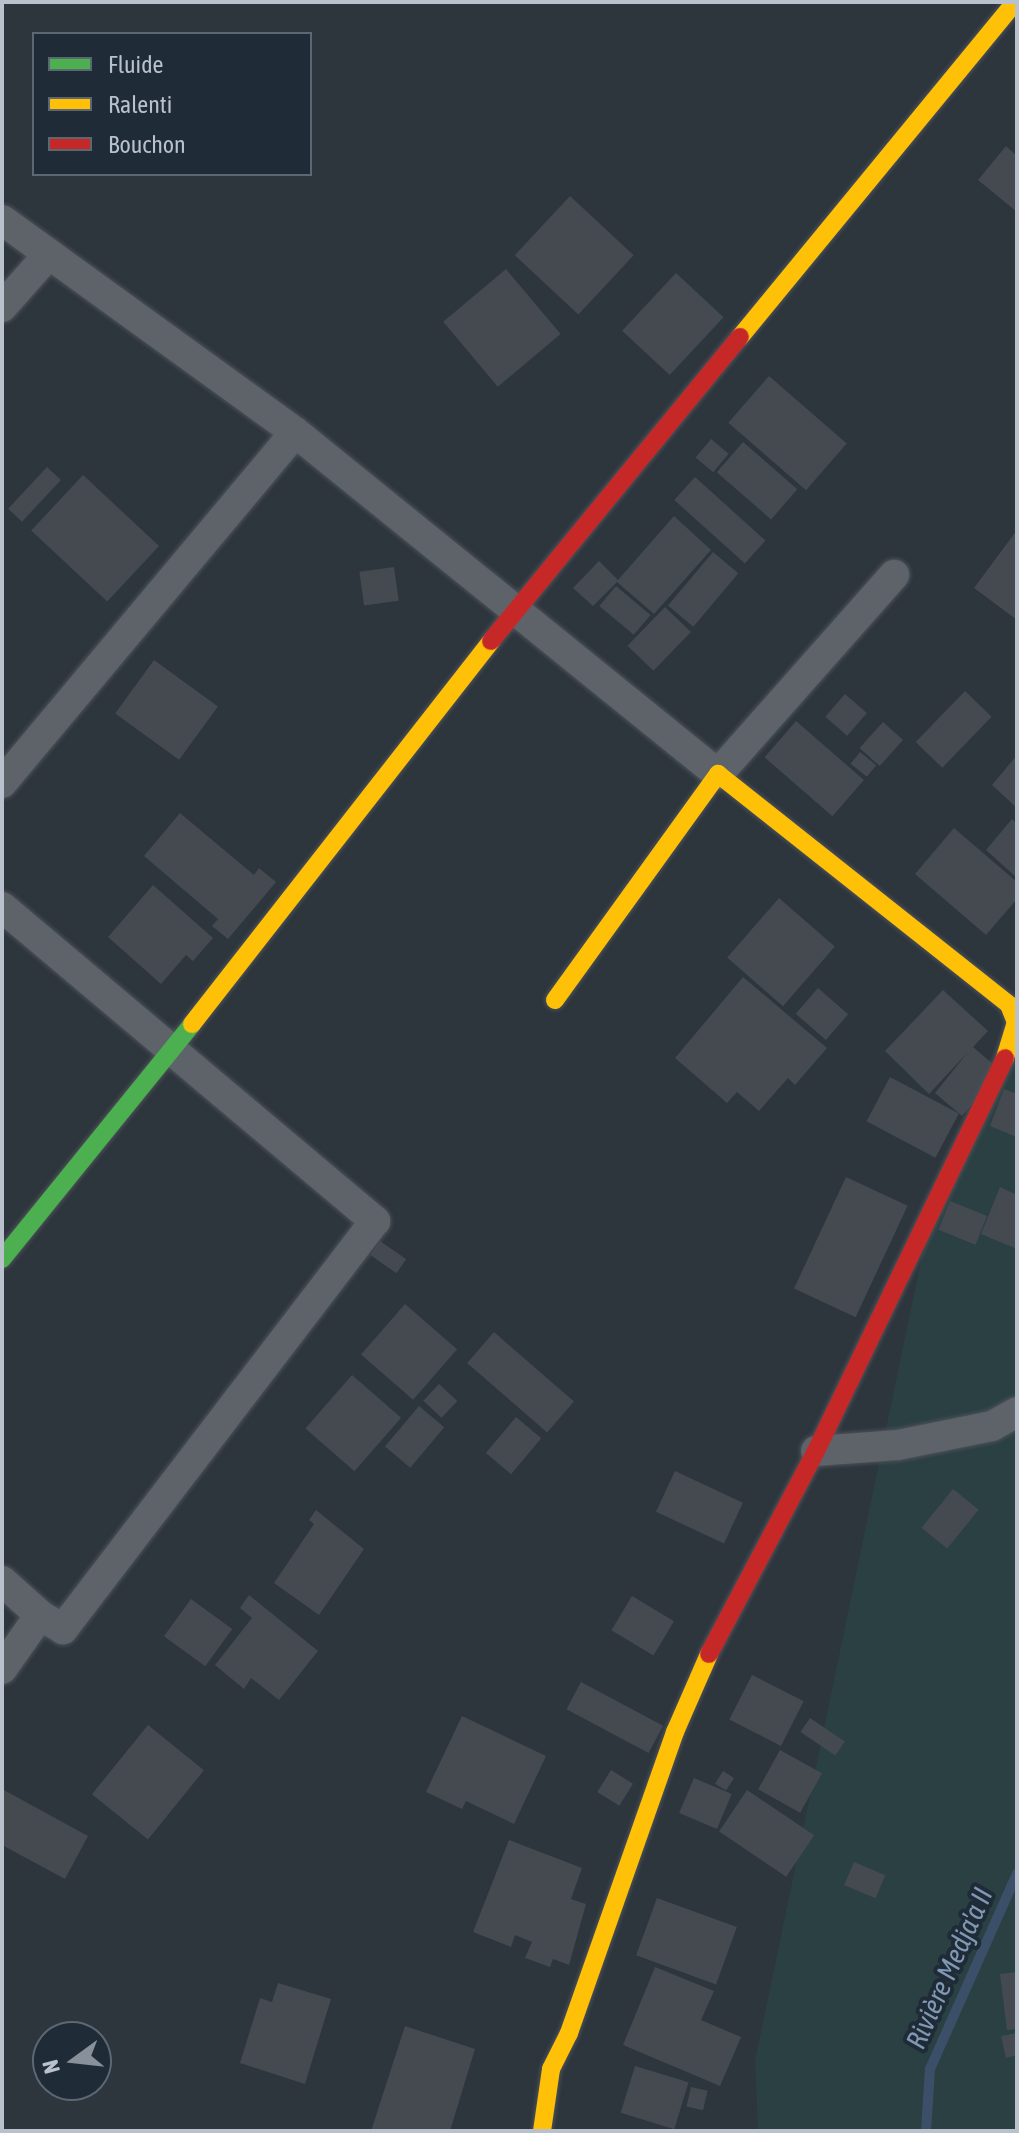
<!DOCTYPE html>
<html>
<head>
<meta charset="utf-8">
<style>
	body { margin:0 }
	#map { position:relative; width:1019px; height:2133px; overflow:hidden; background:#2d353d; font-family:"Asap Condensed",sans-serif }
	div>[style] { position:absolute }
	.green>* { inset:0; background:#2a4043 }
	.stream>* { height:10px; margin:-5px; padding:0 5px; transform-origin:5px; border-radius:5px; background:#3c4f68 }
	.building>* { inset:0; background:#454a51; transform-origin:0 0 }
	.roads { filter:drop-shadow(0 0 2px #4c5157) drop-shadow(0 0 2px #4c5157) }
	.street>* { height:30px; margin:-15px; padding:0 15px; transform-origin:15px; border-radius:15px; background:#5e636a }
	.fast>* { height:18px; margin:-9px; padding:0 9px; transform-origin:9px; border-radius:9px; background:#4caf50 }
	.slow>* { height:18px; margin:-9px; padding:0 9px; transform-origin:9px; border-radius:9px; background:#ffc107 }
	.jam>* { height:18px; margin:-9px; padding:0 9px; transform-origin:9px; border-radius:9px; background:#c62828 }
	span { translate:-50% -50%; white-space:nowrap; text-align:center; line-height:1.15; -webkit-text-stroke:8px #202b38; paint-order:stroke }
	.water-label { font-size:28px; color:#8098b3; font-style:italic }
	.frame { position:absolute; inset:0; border:4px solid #b9c1cc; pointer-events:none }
	.legend { position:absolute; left:32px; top:32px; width:280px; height:144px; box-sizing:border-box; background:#202b38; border:2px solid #5d6773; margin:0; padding:10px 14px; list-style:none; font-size:24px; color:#b9c1cc }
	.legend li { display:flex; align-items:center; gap:16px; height:40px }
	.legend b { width:40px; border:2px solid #5d6773 }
	.north { position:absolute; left:32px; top:2021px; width:80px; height:80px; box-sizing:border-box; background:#202b38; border:2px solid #5d6773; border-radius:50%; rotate:255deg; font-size:22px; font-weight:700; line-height:32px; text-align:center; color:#b9c1cc }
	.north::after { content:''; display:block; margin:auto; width:28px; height:36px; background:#88909a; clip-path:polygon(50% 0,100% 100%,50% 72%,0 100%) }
</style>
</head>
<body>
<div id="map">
	<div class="green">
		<div style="clip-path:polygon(1017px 1050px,1017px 2131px,758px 2131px,755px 2061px,939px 1173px)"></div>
	</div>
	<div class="stream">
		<div style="left:926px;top:2131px;width:62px;rotate:-86.3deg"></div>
		<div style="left:930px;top:2069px;width:214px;rotate:-66deg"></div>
	</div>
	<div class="building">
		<div style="clip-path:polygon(1006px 146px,1017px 156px,1017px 212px,978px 180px)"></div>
		<div style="left:570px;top:196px;width:87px;height:81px;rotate:43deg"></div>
		<div style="left:506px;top:269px;width:85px;height:82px;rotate:50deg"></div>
		<div style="left:676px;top:273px;width:65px;height:79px;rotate:43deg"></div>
		<div style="left:769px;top:376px;width:103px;height:62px;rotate:41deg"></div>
		<div style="left:711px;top:439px;width:23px;height:24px;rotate:40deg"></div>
		<div style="left:743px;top:442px;width:72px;height:40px;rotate:41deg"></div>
		<div style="left:47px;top:467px;width:19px;height:57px;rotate:43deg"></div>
		<div style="left:83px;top:475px;width:104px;height:76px;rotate:43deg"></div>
		<div style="left:695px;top:477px;width:95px;height:31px;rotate:42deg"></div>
		<div style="clip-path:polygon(674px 516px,711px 550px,654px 614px,617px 582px,593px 606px,573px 588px,599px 561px,618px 580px)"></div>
		<div style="clip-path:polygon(1017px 530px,1017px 620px,974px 588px)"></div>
		<div style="left:713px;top:552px;width:33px;height:70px;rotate:40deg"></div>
		<div style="left:394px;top:567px;width:34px;height:35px;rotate:82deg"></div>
		<div style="left:616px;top:586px;width:45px;height:26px;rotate:40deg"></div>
		<div style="left:665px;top:607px;width:36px;height:54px;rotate:44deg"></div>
		<div style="left:154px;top:660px;width:79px;height:66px;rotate:36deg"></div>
		<div style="left:965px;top:691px;width:37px;height:71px;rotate:44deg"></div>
		<div style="left:845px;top:694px;width:29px;height:30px;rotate:41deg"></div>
		<div style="left:796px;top:721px;width:90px;height:48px;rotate:41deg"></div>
		<div style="left:883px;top:722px;width:27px;height:35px;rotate:42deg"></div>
		<div style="left:860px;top:752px;width:21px;height:15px;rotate:39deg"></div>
		<div style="clip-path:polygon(1017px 755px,1017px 808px,992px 785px)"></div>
		<div style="clip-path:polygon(180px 813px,254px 875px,259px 868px,276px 882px,228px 939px,212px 926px,218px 919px,144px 856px)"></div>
		<div style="clip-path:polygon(1012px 819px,1017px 824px,1017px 878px,986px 850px)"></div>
		<div style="clip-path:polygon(954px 828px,1017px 882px,1017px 899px,986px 935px,915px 874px)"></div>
		<div style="clip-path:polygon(153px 885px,213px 938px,193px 961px,186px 955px,161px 984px,108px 937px)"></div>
		<div style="left:779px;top:898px;width:74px;height:79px;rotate:41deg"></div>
		<div style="clip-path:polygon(743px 977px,827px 1048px,795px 1085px,788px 1078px,759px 1111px,737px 1092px,727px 1103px,675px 1058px)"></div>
		<div style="left:818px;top:988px;width:40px;height:34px;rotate:41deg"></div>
		<div style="clip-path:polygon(943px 990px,988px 1031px,973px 1047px,1001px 1071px,962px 1116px,935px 1093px,968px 1052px,929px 1094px,885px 1051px)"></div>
		<div style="left:890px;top:1077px;width:78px;height:50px;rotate:28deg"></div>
		<div style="clip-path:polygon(1004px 1089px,1017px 1094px,1017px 1137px,990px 1126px)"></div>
		<div style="left:846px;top:1177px;width:68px;height:123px;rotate:25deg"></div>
		<div style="clip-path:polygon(1000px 1187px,1017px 1195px,1017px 1249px,981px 1234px)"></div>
		<div style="left:950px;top:1201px;width:40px;height:31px;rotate:22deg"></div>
		<div style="left:380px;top:1241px;width:32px;height:17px;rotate:35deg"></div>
		<div style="left:405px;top:1304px;width:69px;height:67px;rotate:41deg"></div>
		<div style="left:494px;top:1332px;width:106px;height:41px;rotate:41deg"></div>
		<div style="left:352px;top:1375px;width:65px;height:71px;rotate:41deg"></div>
		<div style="left:439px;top:1384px;width:25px;height:23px;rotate:43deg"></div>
		<div style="left:419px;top:1406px;width:33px;height:53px;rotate:40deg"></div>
		<div style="left:516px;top:1417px;width:33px;height:47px;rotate:40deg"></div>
		<div style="left:675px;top:1471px;width:75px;height:45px;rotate:25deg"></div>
		<div style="left:953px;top:1489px;width:33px;height:50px;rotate:39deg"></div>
		<div style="clip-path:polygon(316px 1510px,364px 1549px,319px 1615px,274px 1583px,314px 1524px,309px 1520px)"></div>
		<div style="clip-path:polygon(249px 1595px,318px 1651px,279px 1700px,251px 1678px,244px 1689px,215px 1665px,252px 1618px,240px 1608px)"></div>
		<div style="left:632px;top:1596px;width:49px;height:40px;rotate:31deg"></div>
		<div style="left:191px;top:1599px;width:51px;height:46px;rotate:36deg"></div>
		<div style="left:752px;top:1675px;width:58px;height:50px;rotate:27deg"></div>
		<div style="left:581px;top:1682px;width:93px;height:31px;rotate:28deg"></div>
		<div style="clip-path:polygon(462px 1716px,546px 1756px,514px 1824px,466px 1801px,462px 1809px,426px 1792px)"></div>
		<div style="left:810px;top:1718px;width:42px;height:17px;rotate:34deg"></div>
		<div style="left:148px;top:1725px;width:72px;height:89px;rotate:39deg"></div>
		<div style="left:780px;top:1750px;width:48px;height:45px;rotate:29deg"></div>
		<div style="left:611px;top:1770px;width:26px;height:26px;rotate:32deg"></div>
		<div style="left:723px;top:1771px;width:13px;height:15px;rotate:32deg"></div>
		<div style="left:694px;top:1778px;width:41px;height:38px;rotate:23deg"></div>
		<div style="clip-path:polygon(2px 1789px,88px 1836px,65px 1879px,2px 1845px)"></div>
		<div style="left:747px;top:1790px;width:81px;height:50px;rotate:34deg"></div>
		<div style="clip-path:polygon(509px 1840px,582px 1868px,571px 1899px,586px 1904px,569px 1965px,553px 1959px,550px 1967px,525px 1958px,532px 1942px,515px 1935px,511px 1947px,473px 1932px)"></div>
		<div style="left:854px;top:1862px;width:34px;height:25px;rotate:23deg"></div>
		<div style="left:657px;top:1898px;width:85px;height:61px;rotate:20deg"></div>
		<div style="clip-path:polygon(655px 1967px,714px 1991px,701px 2020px,741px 2037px,720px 2086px,623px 2045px)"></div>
		<div style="clip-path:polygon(1017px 1972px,1017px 2029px,1007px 2030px,1000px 1974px)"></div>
		<div style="clip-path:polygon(278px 1983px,331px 1999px,305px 2084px,240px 2063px,260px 1998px,272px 2002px)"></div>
		<div style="clip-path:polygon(405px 2026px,475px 2049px,450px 2131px,371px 2131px)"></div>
		<div style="clip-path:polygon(1017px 2033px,1017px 2055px,1006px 2058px,1001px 2036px)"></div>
		<div style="left:635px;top:2066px;width:56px;height:49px;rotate:17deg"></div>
		<div style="left:691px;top:2087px;width:17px;height:20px;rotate:13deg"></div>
	</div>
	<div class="roads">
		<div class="street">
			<div style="left:2px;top:220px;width:362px;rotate:35.9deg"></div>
			<div style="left:295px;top:432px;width:544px;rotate:38.96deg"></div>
			<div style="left:718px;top:774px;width:266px;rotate:-48.5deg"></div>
			<div style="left:2px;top:307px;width:71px;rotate:-48.4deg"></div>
			<div style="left:2px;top:783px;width:457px;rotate:-50.1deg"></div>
			<div style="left:2px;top:907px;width:488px;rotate:40.1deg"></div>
			<div style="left:375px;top:1221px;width:514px;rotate:127.41deg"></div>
			<div style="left:63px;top:1629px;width:27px;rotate:-149deg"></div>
			<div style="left:816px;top:1451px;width:82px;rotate:-4.2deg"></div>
			<div style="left:898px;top:1445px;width:96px;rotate:-11.4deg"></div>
			<div style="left:992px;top:1426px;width:29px;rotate:-29deg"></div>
			<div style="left:2px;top:1581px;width:51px;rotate:41.8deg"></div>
			<div style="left:40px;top:1615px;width:66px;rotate:125.1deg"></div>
		</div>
		<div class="fast">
			<div style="left:2px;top:1259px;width:302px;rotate:-51deg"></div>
		</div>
		<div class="slow">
			<div style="left:740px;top:337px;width:433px;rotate:-50.6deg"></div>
			<div style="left:555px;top:1000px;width:279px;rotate:-54.2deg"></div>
			<div style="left:718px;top:774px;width:372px;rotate:38.4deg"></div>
			<div style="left:1009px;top:1005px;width:18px;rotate:68deg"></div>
			<div style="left:1016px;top:1022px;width:38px;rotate:107deg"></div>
			<div style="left:192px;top:1024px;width:486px;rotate:-52deg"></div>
			<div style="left:542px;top:2131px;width:63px;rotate:-81.7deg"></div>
			<div style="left:551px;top:2069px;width:40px;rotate:-63.4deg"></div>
			<div style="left:569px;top:2033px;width:319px;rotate:-70.6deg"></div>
			<div style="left:675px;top:1732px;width:85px;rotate:-66.4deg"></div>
		</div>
		<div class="jam">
			<div style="left:491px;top:641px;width:393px;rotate:-50.7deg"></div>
			<div style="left:709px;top:1654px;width:229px;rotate:-62.2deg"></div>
			<div style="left:816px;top:1451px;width:436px;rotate:-64.3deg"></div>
		</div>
	</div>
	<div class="water-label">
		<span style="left:949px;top:1968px;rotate:-66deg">Rivière Medja'a II</span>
	</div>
	<div class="frame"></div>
	<ul class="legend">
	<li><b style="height:10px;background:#4caf50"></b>Fluide</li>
	<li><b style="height:10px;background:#ffc107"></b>Ralenti</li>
	<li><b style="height:10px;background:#c62828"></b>Bouchon</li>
	</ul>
	<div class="north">N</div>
</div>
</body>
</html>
